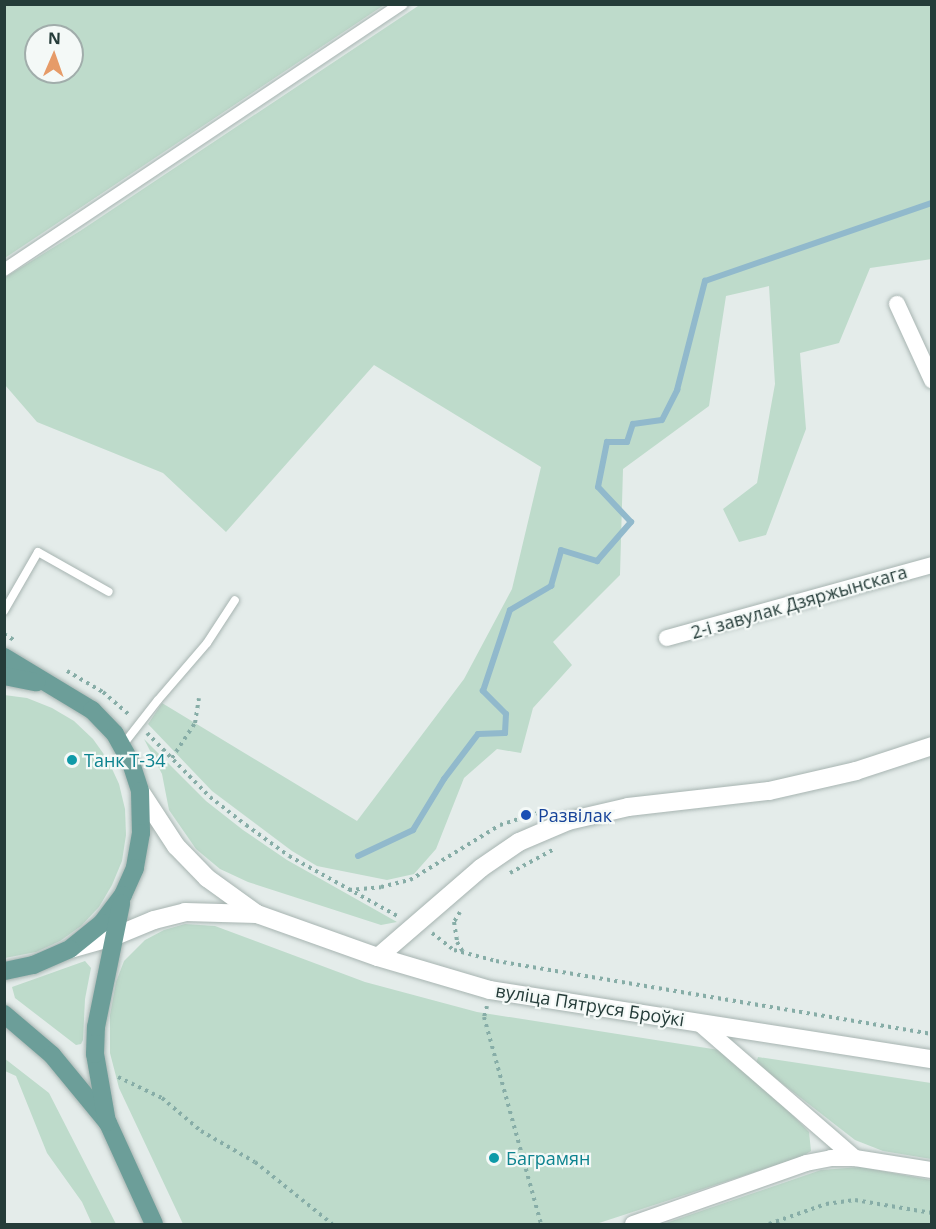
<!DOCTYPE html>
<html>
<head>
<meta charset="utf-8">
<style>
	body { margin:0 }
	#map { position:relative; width:936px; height:1229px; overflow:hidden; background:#e4ecea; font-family:"Open Sans",sans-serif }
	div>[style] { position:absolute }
	.green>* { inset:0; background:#bedbcb }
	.stream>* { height:6px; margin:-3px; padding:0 3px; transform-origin:3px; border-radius:3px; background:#91b9cc }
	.path>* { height:4px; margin-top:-2px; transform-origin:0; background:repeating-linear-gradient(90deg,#87ada7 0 3px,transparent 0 7.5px) }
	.roads { filter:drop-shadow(0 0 2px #a7b4b1) drop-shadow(0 0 2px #a7b4b1) }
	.service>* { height:8px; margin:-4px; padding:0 4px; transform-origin:4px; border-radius:4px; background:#fff }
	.pedestrian>* { height:12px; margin:-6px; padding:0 6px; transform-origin:6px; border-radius:6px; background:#fff }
	.minor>* { height:16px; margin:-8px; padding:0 8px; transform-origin:8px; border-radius:8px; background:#fff }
	.tertiary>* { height:18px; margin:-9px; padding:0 9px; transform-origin:9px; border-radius:9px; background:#fff }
	.secondary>* { height:18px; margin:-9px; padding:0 9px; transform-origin:9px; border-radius:9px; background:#fff }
	.primary>* { height:18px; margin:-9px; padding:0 9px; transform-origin:9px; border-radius:9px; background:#6c9e99 }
	.dots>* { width:16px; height:16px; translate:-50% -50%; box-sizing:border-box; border:3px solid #f4f9f7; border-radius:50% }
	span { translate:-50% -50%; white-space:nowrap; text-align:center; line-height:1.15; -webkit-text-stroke:4.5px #f4f9f7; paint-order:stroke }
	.street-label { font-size:18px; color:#253c39 }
	.culture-label { font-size:18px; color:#0d838f }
	.left { translate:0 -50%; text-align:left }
	.transit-label { font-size:18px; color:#164399 }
	.frame { position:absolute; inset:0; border:6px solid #253c39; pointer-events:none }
	.north { position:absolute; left:24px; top:24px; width:60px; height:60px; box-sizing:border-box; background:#f4f9f7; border:2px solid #a1adab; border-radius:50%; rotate:2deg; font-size:16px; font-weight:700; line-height:24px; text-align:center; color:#253c39 }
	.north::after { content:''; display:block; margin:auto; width:21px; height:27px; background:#e69b68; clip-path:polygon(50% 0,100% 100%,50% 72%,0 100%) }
</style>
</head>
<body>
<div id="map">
	<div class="green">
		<div style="clip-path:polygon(evenodd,5px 4px,384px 4px,384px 5px,5px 258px,5px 4px,36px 36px,72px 36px,72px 72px,36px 72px,36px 36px)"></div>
		<div style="clip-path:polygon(421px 4px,931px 5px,932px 259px,870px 268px,839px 343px,800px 353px,806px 429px,766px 535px,739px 542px,723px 509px,757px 483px,775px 384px,769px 286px,726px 296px,709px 406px,623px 469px,620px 575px,553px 642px,572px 665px,533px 708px,521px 753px,497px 749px,464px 778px,436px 849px,414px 874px,387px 880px,317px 866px,292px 851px,212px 791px,148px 724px,162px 703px,357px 821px,464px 679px,512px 589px,541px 467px,374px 365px,226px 532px,163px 473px,37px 422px,5px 385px,4px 278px,80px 231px)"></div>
		<div style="clip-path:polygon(4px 695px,27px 698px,52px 708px,74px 721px,93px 739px,108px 760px,119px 784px,125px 809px,126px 835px,122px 861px,112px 885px,99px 907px,81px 926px,60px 941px,36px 952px,5px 958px)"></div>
		<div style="clip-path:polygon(144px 739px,206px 801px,243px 830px,287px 860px,397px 922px,381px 925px,248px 882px,220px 869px,196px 849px,169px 810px,162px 774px)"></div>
		<div style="clip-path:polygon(185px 924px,215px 926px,365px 982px,477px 1012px,719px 1050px,774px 1096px,809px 1132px,811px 1151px,801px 1157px,596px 1224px,183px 1224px,119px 1088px,110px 1053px,110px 1015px,116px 982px,124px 961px,145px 940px,164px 930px)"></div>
		<div style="clip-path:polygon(85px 961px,91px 968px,85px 999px,83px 1040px,81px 1044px,76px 1045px,15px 998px,12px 987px)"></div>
		<div style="clip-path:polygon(758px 1057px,931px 1083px,931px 1159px,883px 1151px,855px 1140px,756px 1063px)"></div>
		<div style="clip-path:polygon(4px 1058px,49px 1093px,116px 1224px,92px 1224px,82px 1202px,47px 1153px,16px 1076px,5px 1071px)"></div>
		<div style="clip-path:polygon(860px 1167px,931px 1180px,931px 1224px,663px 1224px,821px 1170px)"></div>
	</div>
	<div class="stream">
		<div style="left:358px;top:856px;width:61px;rotate:-25.3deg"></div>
		<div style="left:413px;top:830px;width:60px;rotate:-58.7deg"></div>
		<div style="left:444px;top:779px;width:56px;rotate:-52.9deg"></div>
		<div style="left:478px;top:734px;width:27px;rotate:-2deg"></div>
		<div style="left:505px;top:733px;width:19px;rotate:-87deg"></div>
		<div style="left:506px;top:714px;width:33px;rotate:-135deg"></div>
		<div style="left:483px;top:691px;width:85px;rotate:-71.6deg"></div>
		<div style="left:510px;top:610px;width:48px;rotate:-30.3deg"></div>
		<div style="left:551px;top:586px;width:37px;rotate:-74deg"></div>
		<div style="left:561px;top:550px;width:38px;rotate:17deg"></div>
		<div style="left:597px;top:561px;width:52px;rotate:-48.9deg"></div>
		<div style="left:631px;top:522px;width:48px;rotate:-133.3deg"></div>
		<div style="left:598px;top:487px;width:46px;rotate:-78.7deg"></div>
		<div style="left:607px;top:442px;width:20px"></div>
		<div style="left:627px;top:442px;width:19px;rotate:-72deg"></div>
		<div style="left:633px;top:424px;width:29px;rotate:-8deg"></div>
		<div style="left:662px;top:420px;width:34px;rotate:-63deg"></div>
		<div style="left:677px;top:390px;width:113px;rotate:-75.6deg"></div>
		<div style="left:705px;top:281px;width:240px;rotate:-19deg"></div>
	</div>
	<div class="path">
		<div style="left:4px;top:634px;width:12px;rotate:31deg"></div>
		<div style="left:67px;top:671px;width:42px;rotate:30.3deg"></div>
		<div style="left:103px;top:692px;width:35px;rotate:41deg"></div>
		<div style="left:147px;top:733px;width:90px;rotate:45.5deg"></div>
		<div style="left:210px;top:797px;width:46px;rotate:37.9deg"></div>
		<div style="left:246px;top:825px;width:53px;rotate:35.8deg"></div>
		<div style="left:289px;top:856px;width:126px;rotate:29deg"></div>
		<div style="left:172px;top:758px;width:42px;rotate:-56.7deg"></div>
		<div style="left:195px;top:723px;width:25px;rotate:-81deg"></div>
		<div style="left:510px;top:873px;width:52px;rotate:-28.5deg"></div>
		<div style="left:349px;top:890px;width:32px;rotate:-5deg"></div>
		<div style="left:381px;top:887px;width:30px;rotate:-14deg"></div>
		<div style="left:410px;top:880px;width:105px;rotate:-31.4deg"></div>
		<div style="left:500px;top:825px;width:38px;rotate:-18deg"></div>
		<div style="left:460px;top:912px;width:12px;rotate:121deg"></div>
		<div style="left:454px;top:922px;width:20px;rotate:81deg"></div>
		<div style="left:457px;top:942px;width:12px;rotate:59deg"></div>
		<div style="left:432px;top:933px;width:28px;rotate:38deg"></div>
		<div style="left:454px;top:950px;width:43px;rotate:14.7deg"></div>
		<div style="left:496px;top:961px;width:442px;rotate:9.5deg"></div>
		<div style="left:487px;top:1006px;width:11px;rotate:105deg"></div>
		<div style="left:484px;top:1017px;width:215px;rotate:74.6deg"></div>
		<div style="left:118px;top:1077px;width:49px;rotate:25.5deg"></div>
		<div style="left:162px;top:1098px;width:51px;rotate:40.2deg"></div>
		<div style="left:201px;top:1131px;width:62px;rotate:29.9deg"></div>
		<div style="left:255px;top:1162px;width:99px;rotate:38.8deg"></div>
		<div style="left:769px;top:1224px;width:60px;rotate:-19.3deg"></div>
		<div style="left:826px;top:1204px;width:29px;rotate:-8deg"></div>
		<div style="left:855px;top:1200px;width:78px;rotate:9.6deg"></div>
	</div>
	<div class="roads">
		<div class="service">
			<div style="left:4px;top:611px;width:68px;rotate:-60deg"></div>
			<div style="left:38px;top:552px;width:81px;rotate:29.4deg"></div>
			<div style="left:122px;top:746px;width:58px;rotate:-52deg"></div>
			<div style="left:158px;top:700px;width:75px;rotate:-49.3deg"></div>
			<div style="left:207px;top:643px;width:51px;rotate:-56.9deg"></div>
		</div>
		<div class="pedestrian">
			<div style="left:4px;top:270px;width:479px;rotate:-33.8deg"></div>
		</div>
		<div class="minor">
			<div style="left:897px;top:304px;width:84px;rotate:65.3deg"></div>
			<div style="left:667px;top:638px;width:275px;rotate:-15.4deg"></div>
			<div style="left:699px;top:1023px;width:206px;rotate:40.9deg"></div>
			<div style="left:633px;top:1224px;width:183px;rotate:-19.4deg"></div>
			<div style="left:806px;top:1163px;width:25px;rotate:-11deg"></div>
			<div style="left:831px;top:1158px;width:24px"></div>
			<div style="left:855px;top:1158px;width:78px;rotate:8.9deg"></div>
		</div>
		<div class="tertiary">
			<div style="left:378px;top:957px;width:136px;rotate:-40.8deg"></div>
			<div style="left:481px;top:868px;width:46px;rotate:-34.4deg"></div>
			<div style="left:519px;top:842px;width:53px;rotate:-23.2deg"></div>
			<div style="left:568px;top:821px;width:62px;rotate:-13.1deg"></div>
			<div style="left:628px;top:807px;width:142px;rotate:-6.5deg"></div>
			<div style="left:769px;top:791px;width:89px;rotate:-12.9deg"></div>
			<div style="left:856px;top:771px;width:80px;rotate:-18.2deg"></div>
		</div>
		<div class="secondary">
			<div style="left:140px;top:791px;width:66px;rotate:56.8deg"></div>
			<div style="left:176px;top:846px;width:45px;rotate:45.9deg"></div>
			<div style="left:207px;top:878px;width:62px;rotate:35.8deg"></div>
			<div style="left:257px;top:914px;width:128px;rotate:19.6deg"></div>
			<div style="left:378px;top:957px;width:117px;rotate:16.4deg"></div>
			<div style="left:490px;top:990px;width:447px;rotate:8.9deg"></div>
			<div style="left:70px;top:949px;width:45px;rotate:-15.6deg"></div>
			<div style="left:113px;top:937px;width:44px;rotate:-22.5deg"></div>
			<div style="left:154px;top:920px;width:32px;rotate:-14deg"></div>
			<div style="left:185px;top:912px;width:72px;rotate:1.6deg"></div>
		</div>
		<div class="primary">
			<div style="left:4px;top:657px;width:103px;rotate:31.1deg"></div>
			<div style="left:92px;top:710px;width:33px;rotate:46deg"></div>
			<div style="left:115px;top:734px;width:33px;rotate:61deg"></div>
			<div style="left:131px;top:763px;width:29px;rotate:72deg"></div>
			<div style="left:140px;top:791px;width:42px;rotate:88.6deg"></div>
			<div style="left:141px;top:833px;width:36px;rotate:100deg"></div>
			<div style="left:135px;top:868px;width:30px;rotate:114deg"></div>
			<div style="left:123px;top:895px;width:35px;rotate:127deg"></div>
			<div style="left:102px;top:923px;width:41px;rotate:140.9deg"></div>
			<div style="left:70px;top:949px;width:40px;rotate:156.6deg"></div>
			<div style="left:33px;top:965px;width:30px;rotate:168deg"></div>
			<div style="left:4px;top:676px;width:33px;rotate:11deg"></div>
			<div style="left:4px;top:1014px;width:63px;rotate:40.5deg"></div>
			<div style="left:52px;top:1055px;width:88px;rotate:50.5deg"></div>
			<div style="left:108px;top:1123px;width:111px;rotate:65.5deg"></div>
			<div style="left:107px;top:1122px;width:69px;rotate:-100deg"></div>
			<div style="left:95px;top:1054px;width:27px;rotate:-88deg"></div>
			<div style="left:96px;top:1027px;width:126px;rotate:-78.5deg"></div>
		</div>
	</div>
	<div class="dots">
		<div style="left:72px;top:760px;background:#0f9aa8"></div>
		<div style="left:526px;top:815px;background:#1a4fb4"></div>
		<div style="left:494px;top:1158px;background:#0f9aa8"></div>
	</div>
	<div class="street-label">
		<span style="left:799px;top:602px;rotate:-16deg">2-і завулак Дзяржынскага</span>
		<span style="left:590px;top:1005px;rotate:9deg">вуліца Пятруся Броўкі</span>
	</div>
	<div class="culture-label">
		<span class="left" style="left:84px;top:760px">Танк Т-34</span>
		<span class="left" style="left:506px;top:1158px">Баграмян</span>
	</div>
	<div class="transit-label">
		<span class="left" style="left:538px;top:815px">Развілак</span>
	</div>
	<div class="frame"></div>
	<div class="north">N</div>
</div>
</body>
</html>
